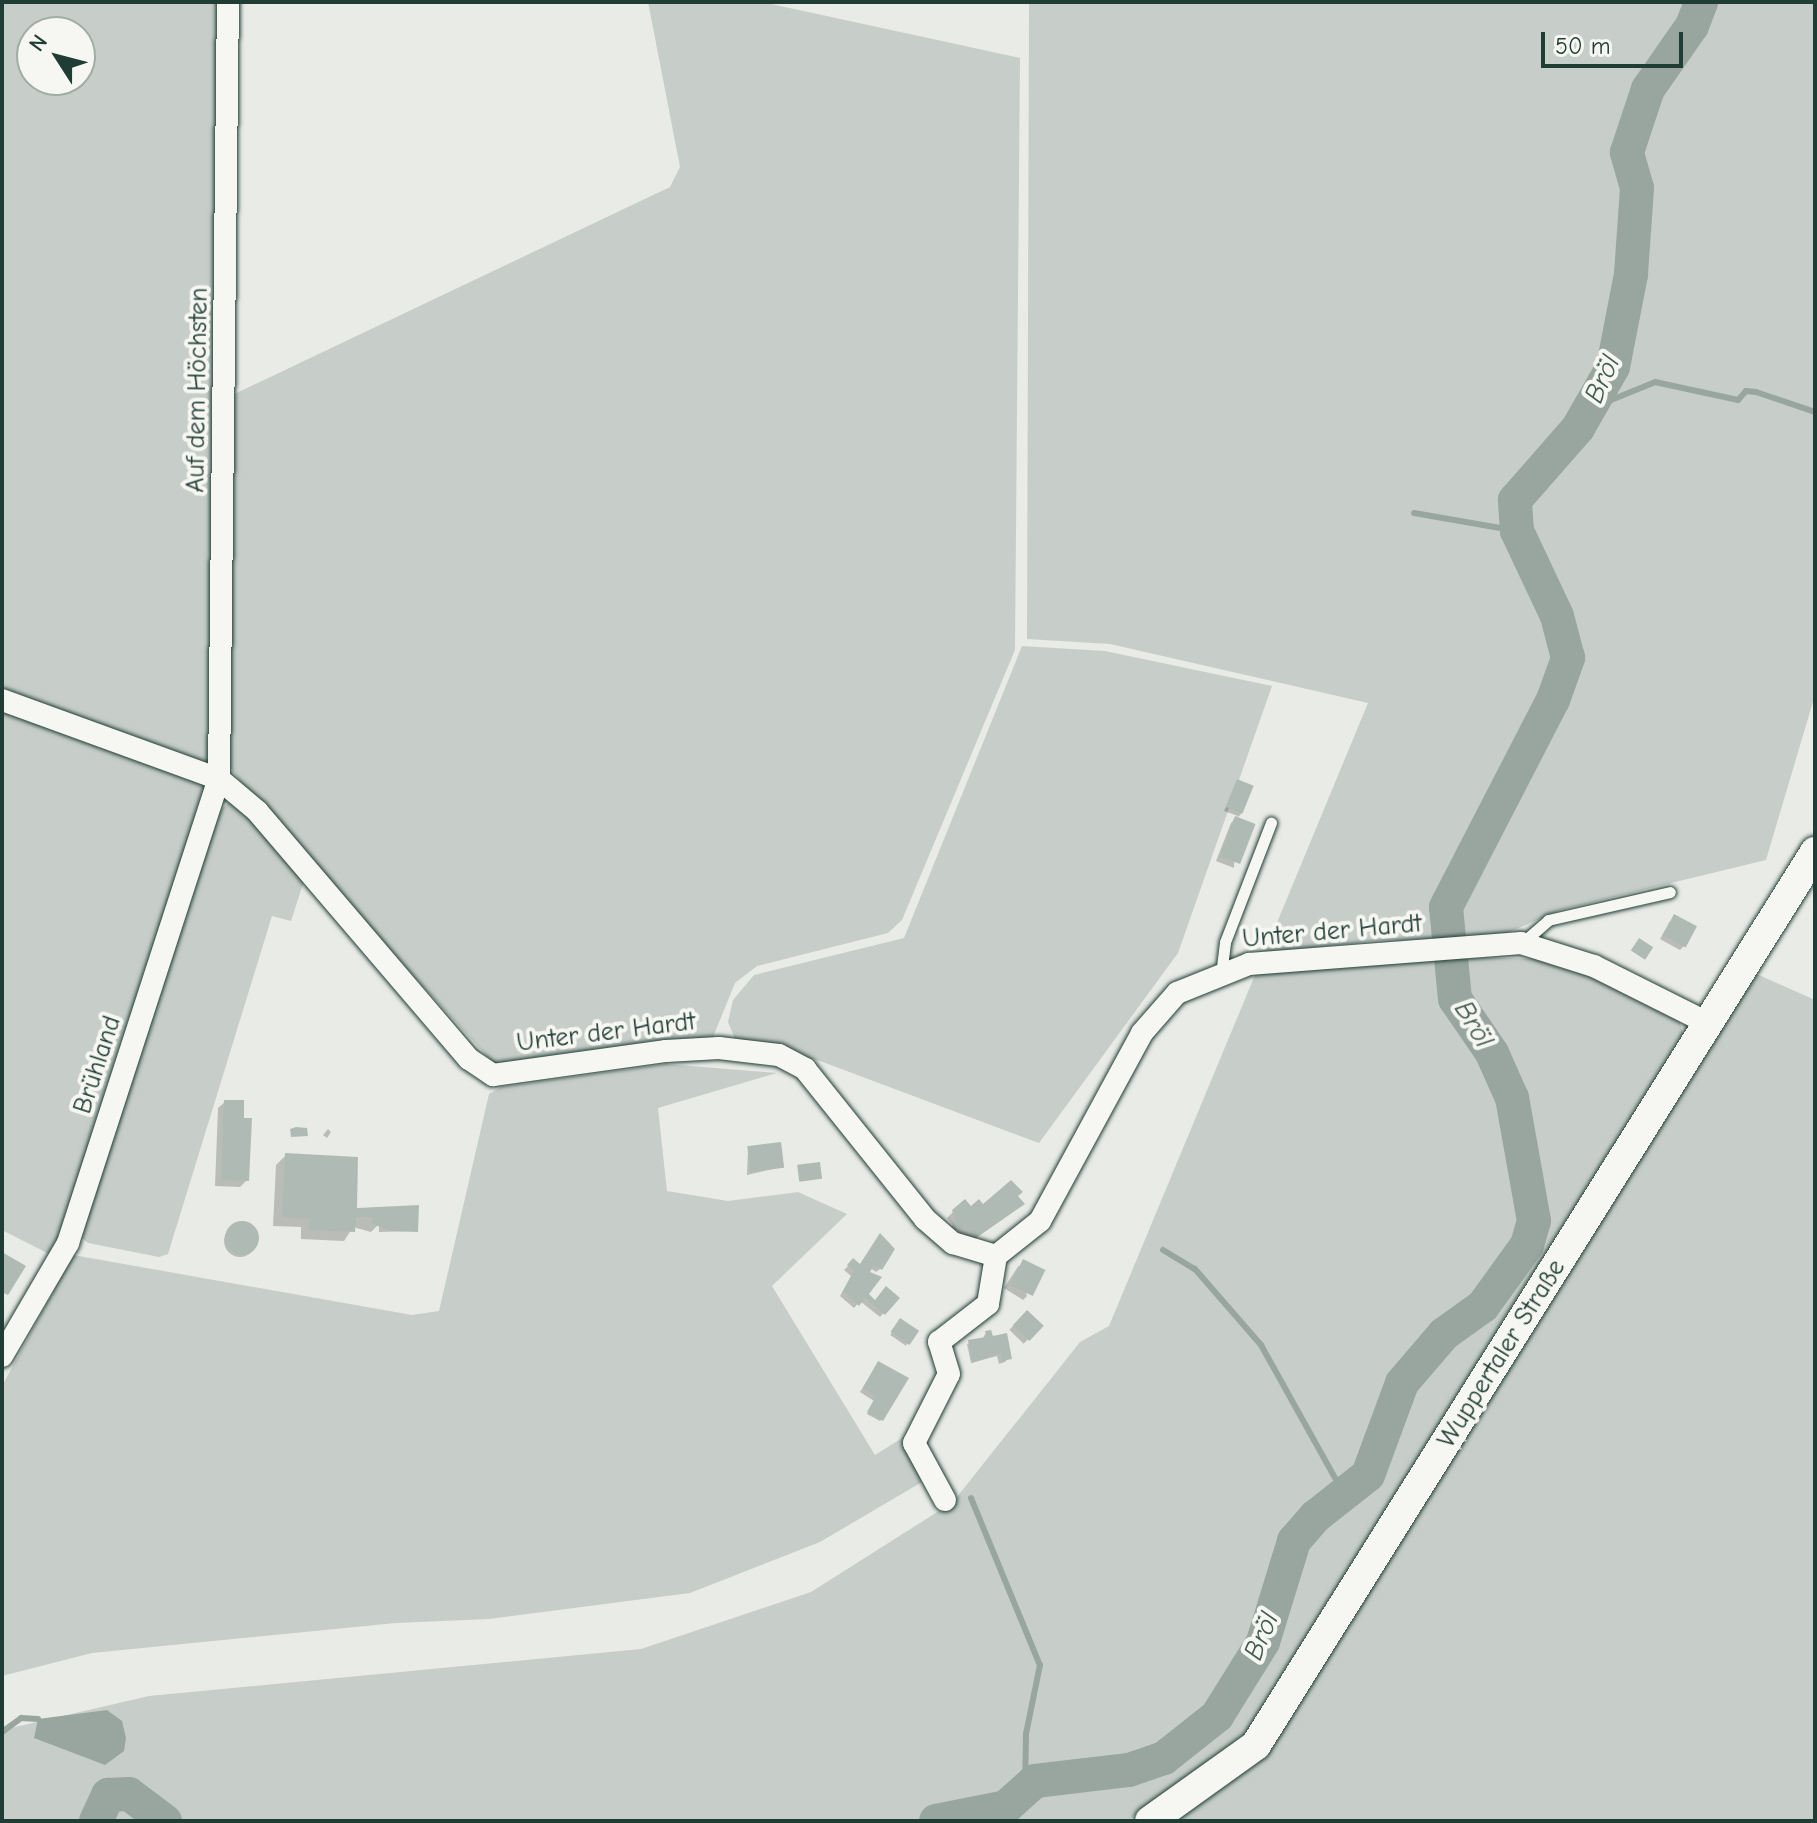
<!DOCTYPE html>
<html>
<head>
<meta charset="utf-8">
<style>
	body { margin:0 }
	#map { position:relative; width:1817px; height:1823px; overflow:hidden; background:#e9ebe7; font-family:"Comic Neue",sans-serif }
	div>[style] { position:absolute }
	.green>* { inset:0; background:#c7cec9 }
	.water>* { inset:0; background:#99a6a0 }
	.shadow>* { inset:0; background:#0003; transform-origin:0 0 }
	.round { border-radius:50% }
	.stream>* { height:6px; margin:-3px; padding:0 3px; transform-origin:3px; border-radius:3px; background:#99a6a0 }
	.river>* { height:34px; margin:-17px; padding:0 17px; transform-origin:17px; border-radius:17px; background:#99a6a0 }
	.building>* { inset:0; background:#b0bab5; transform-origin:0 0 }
	.roads { filter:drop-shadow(0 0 2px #1f3d34) drop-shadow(0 0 2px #1f3d34) }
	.service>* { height:11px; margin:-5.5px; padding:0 5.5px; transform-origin:5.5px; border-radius:5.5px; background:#f6f6f2 }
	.minor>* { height:22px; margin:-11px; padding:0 11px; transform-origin:11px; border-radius:11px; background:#f6f6f2 }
	.secondary>* { height:30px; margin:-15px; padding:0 15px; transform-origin:15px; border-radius:15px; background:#f6f6f2 }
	span { translate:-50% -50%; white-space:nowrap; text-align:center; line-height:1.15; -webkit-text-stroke:8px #f6f6f2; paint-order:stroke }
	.street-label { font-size:26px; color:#1f3d34 }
	.water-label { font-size:28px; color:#445c54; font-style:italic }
	.frame { position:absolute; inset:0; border:4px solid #1f3d34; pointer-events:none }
	.north { position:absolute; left:16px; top:16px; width:80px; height:80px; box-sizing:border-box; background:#f6f6f2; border:2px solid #a0aca6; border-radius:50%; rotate:306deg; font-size:22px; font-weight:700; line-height:32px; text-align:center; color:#1f3d34 }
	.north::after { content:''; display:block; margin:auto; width:28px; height:36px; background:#1f3d34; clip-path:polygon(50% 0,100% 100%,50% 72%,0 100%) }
	.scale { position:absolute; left:1541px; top:32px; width:142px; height:36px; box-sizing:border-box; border:4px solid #1f3d34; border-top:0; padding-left:10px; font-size:24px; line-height:28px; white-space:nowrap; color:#1f3d34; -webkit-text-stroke:6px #f6f6f2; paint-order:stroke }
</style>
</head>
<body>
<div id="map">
	<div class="green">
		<div style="clip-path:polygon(evenodd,2px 2px,219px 2px,216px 754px,200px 766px,2px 687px,2px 2px,32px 32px,80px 32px,80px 80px,32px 80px,32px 32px)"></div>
		<div style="clip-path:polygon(648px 2px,762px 2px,1020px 58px,1015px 650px,902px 920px,888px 933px,757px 966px,735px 983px,711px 1042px,497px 1067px,270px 819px,228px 765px,228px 397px,670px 187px,680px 167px)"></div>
		<div style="clip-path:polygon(1029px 2px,1815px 2px,1815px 695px,1766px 860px,1560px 910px,1498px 937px,1371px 941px,1264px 954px,1368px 703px,1110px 644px,1027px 639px)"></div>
		<div style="clip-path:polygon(1022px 646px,1105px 651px,1272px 686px,1178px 953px,1039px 1143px,820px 1061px,735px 1039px,728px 1022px,733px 1000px,754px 975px,904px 938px)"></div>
		<div style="clip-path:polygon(2px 703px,200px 778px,208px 787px,55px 1257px,2px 1230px)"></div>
		<div style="clip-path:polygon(232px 800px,305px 878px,291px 921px,272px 916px,168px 1254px,159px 1257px,88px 1243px,81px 1237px,217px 813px)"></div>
		<div style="clip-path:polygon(1446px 957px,1545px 959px,1592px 974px,1679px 1020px,1684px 1036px,1249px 1733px,1209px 1767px,1127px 1821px,2px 1821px,2px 1730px,149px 1696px,641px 1649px,811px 1592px,953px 1502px,1080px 1342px,1109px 1326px,1255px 975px,1321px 964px)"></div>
		<div style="clip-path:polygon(1750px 971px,1815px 1000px,1815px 1821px,1174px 1821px,1265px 1755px)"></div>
		<div style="clip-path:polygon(666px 1064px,777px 1073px,658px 1108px,667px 1191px,728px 1201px,798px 1192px,847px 1214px,772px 1286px,875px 1455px,907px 1435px,922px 1482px,820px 1542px,690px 1593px,489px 1619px,396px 1623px,92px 1653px,2px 1676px,2px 1386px,73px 1255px,412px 1315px,439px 1311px,489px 1094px,501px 1087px)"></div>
	</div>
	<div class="water">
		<div style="clip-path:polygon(107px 1710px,122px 1721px,126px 1738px,124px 1751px,105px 1765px,34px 1738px,38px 1719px)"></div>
	</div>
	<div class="shadow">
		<div style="clip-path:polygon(1238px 782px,1243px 812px,1236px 819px,1234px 868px,1216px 861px,1231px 823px,1238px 816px,1224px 811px)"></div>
		<div style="clip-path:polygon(1670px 921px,1684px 946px,1680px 950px,1660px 939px)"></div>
		<div style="clip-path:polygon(225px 1102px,247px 1180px,240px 1187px,215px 1186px,218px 1108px)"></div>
		<div style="clip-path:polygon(328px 1129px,331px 1132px,327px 1138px,323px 1135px)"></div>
		<div style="clip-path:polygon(748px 1149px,782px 1167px,747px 1175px)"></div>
		<div style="clip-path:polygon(286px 1155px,355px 1210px,416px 1231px,379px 1232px,379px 1224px,371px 1232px,353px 1227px,344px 1241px,301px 1239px,301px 1227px,273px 1226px,276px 1165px)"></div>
		<div style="clip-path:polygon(1022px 1204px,969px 1243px,957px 1230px,951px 1235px,947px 1230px,953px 1225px,947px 1218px,954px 1211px)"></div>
		<div class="round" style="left:224px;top:1225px;width:32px;height:32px"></div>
		<div style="clip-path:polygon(877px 1240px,880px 1269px,876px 1272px,870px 1268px,866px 1295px,875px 1302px,897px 1298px,880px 1317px,860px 1301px,854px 1308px,840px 1296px,851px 1276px,844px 1270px,853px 1261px,860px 1266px)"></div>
		<div style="clip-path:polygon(1019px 1265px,1027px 1296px,1023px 1300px,1004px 1288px)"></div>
		<div style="left:1027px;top:1312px;width:20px;height:25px;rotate:45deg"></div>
		<div style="left:900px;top:1321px;width:19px;height:17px;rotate:35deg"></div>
		<div style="clip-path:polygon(985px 1334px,1009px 1358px,1005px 1362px,999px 1364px,997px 1356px,971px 1363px,967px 1344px,982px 1340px)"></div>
		<div style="clip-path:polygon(875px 1367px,881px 1420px,880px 1421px,867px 1414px,874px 1401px,860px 1392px)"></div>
	</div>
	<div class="stream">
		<div style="left:1589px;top:409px;width:71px;rotate:-22.2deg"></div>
		<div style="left:1655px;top:382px;width:85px;rotate:12.2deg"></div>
		<div style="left:1738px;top:400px;width:12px;rotate:-48deg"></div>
		<div style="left:1746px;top:391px;width:10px;rotate:6deg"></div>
		<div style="left:1756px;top:392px;width:62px;rotate:18.7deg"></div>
		<div style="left:1414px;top:513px;width:105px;rotate:9.9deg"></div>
		<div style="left:1163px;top:1250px;width:37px;rotate:31deg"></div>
		<div style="left:1195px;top:1269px;width:101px;rotate:49deg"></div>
		<div style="left:1261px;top:1345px;width:173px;rotate:60.9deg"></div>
		<div style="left:971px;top:1498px;width:181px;rotate:67.6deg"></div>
		<div style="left:1040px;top:1665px;width:70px;rotate:101.5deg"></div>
		<div style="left:1026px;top:1734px;width:56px;rotate:91deg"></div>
		<div style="left:2px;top:1732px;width:24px;rotate:-36deg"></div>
		<div style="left:21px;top:1718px;width:17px;rotate:3deg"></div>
	</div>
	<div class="river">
		<div style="left:96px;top:1821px;width:29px;rotate:-65deg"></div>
		<div style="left:108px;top:1795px;width:21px;rotate:-3deg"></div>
		<div style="left:129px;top:1794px;width:45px;rotate:36.9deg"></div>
		<div style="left:936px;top:1821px;width:71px;rotate:-11.3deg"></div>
		<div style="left:1006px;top:1807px;width:39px;rotate:-42deg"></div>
		<div style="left:1035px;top:1781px;width:95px;rotate:-6.7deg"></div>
		<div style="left:1129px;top:1770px;width:37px;rotate:-19deg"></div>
		<div style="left:1164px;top:1758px;width:68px;rotate:-38.4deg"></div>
		<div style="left:1217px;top:1716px;width:87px;rotate:-58.1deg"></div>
		<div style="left:1263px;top:1642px;width:106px;rotate:-72.9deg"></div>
		<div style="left:1294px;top:1541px;width:33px;rotate:-49deg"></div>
		<div style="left:1316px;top:1516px;width:66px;rotate:-38.3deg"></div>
		<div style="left:1368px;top:1475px;width:98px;rotate:-69.7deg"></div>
		<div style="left:1402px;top:1383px;width:65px;rotate:-49.4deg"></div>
		<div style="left:1444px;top:1334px;width:48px;rotate:-35.7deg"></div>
		<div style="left:1483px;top:1306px;width:75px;rotate:-54.2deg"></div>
		<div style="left:1527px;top:1245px;width:25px;rotate:-74deg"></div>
		<div style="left:1534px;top:1221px;width:125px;rotate:-100.1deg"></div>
		<div style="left:1512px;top:1098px;width:49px;rotate:-114deg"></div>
		<div style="left:1492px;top:1053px;width:65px;rotate:-124.4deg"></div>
		<div style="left:1455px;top:999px;width:92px;rotate:-95.6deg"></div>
		<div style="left:1446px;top:907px;width:233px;rotate:-62.7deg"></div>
		<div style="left:1553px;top:700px;width:45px;rotate:-70.3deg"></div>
		<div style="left:1568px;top:658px;width:43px;rotate:-104.7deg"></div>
		<div style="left:1557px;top:616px;width:94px;rotate:-115.2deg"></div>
		<div style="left:1517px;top:531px;width:31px;rotate:-94deg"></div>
		<div style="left:1515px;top:500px;width:96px;rotate:-48.8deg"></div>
		<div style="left:1578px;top:428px;width:70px;rotate:-60.2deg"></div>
		<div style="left:1613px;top:367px;width:95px;rotate:-79deg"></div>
		<div style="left:1631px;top:274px;width:86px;rotate:-86deg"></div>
		<div style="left:1637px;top:188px;width:37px;rotate:-106deg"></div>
		<div style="left:1627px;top:152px;width:66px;rotate:-71.6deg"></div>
		<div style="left:1648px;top:89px;width:77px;rotate:-55.1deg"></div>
		<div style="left:1692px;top:26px;width:26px;rotate:-69deg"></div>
	</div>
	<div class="building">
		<div style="left:1237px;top:779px;width:18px;height:30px;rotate:22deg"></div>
		<div style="left:1235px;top:816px;width:22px;height:43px;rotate:21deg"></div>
		<div style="left:1674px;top:914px;width:26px;height:24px;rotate:28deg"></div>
		<div style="left:1639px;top:938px;width:17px;height:15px;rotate:33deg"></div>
		<div style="clip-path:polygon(224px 1100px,244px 1100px,244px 1118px,252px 1118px,249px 1181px,221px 1180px)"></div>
		<div style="clip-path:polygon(296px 1127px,307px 1128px,308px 1136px,291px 1137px,290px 1129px)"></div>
		<div style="left:781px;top:1142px;width:26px;height:34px;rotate:83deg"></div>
		<div style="clip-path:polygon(285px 1153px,358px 1157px,357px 1208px,419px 1205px,418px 1232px,391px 1231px,372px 1224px,372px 1217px,356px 1217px,355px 1232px,309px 1230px,310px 1219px,282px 1217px)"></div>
		<div style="left:820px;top:1162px;width:17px;height:23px;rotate:83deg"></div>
		<div style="clip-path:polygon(1011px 1180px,1023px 1192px,1018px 1196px,1025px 1204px,976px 1238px,965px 1225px,959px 1230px,952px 1210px,965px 1199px,971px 1206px,979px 1199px,983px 1204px)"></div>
		<div class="round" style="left:225px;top:1221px;width:34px;height:34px"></div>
		<div style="clip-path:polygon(880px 1233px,895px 1249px,882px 1270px,874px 1265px,870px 1272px,882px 1277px,869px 1294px,875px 1300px,886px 1286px,900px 1298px,885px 1315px,865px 1298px,859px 1306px,843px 1291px,854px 1271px,847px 1265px,853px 1258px,860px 1264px)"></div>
		<div style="clip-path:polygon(2px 1252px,26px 1266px,8px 1295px,2px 1292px)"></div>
		<div style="left:1023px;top:1259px;width:25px;height:29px;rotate:26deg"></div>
		<div style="left:1027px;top:1310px;width:23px;height:21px;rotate:43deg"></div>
		<div style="left:900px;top:1318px;width:23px;height:17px;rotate:34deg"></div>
		<div style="clip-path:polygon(991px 1330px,993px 1336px,1007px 1333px,1012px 1359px,1002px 1361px,1001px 1353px,972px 1363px,968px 1340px,986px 1337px,985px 1331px)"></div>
		<div style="clip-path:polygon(878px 1361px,909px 1378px,883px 1421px,867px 1412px,876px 1396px,863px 1388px)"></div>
	</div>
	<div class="roads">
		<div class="service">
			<div style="left:1522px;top:943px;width:35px;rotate:-41deg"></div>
			<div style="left:1548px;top:920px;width:125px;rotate:-12.9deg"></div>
			<div style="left:1221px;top:975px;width:33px;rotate:-83deg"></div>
			<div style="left:1225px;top:942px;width:128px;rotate:-68.9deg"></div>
		</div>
		<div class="minor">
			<div style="left:2px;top:700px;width:231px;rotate:20deg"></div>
			<div style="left:219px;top:779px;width:50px;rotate:40.1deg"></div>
			<div style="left:257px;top:811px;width:326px;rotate:49.5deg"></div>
			<div style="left:469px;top:1059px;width:29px;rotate:34deg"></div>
			<div style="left:493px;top:1075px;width:175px;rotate:-7.9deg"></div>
			<div style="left:666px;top:1051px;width:53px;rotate:-3.2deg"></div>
			<div style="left:719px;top:1048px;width:60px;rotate:6.7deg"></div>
			<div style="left:779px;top:1055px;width:30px;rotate:28deg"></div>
			<div style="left:805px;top:1069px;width:192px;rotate:51.3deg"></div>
			<div style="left:925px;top:1219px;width:37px;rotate:41deg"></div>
			<div style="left:953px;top:1243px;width:45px;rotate:16.8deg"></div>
			<div style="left:996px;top:1256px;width:56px;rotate:-38.5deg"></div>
			<div style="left:1040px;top:1221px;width:214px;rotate:-61.5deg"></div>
			<div style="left:1142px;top:1033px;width:53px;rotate:-48.8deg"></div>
			<div style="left:1177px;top:993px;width:78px;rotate:-21.9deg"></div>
			<div style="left:1249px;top:964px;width:273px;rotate:-4.4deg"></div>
			<div style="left:1521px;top:943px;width:77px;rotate:17.5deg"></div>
			<div style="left:1594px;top:966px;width:127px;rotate:26.6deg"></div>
			<div style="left:2px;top:1356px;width:131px;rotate:-59.7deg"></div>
			<div style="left:68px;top:1243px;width:488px;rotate:-72deg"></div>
			<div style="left:219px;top:779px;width:777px;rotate:-89.34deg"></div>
			<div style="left:945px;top:1500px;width:65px;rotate:-118.5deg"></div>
			<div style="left:914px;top:1443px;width:77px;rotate:-63.1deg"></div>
			<div style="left:949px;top:1374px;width:34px;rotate:-107deg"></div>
			<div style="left:939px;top:1342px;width:62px;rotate:-37.8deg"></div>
			<div style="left:988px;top:1304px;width:49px;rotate:-80.5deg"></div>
		</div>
		<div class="secondary">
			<div style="left:1150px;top:1821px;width:130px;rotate:-35.6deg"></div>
			<div style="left:1256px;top:1745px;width:1054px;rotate:-57.95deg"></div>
		</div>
	</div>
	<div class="street-label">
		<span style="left:198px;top:390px;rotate:-89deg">Auf dem Höchsten</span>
		<span style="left:1332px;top:932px;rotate:-5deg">Unter der Hardt</span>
		<span style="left:606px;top:1033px;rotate:-7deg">Unter der Hardt</span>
		<span style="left:98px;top:1065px;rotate:-72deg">Brühland</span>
		<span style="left:1502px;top:1354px;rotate:-58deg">Wuppertaler Straße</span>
	</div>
	<div class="water-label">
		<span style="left:1602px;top:379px;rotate:-66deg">Bröl</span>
		<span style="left:1474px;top:1024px;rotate:59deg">Bröl</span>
		<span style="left:1261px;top:1636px;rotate:-67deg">Bröl</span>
	</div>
	<div class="frame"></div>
	<div class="north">N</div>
	<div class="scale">50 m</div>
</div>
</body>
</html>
